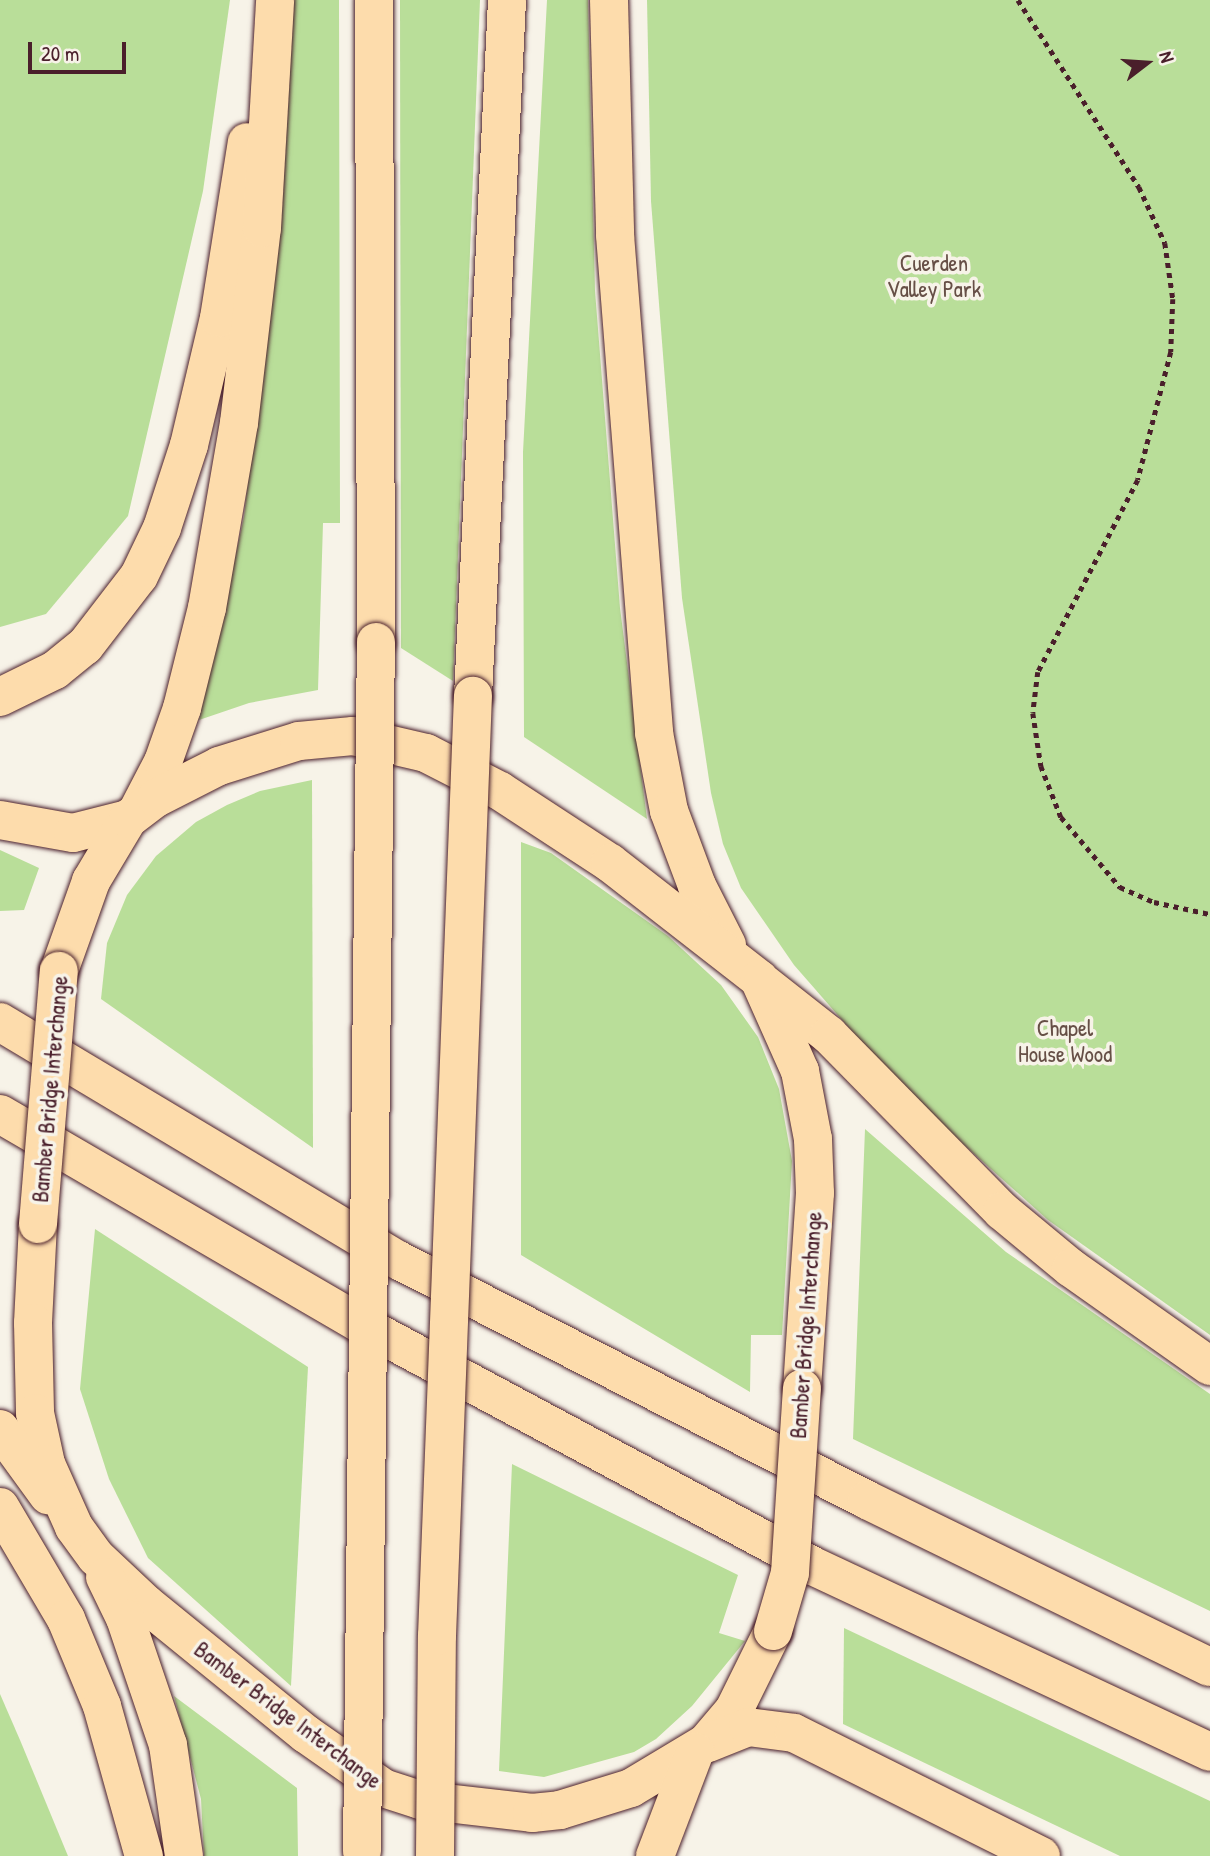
<!DOCTYPE html>
<html>
<head>
<meta charset="utf-8">
<style>
	body { margin:0 }
	#map { position:relative; width:1210px; height:1856px; overflow:hidden; background:#f7f3e8; font-family:"Patrick Hand",sans-serif }
	div>[style] { position:absolute }
	.green>* { inset:0; background:#b9de99 }
	.path>* { height:4.5px; margin-top:-2.25px; transform-origin:0; background:repeating-linear-gradient(90deg,#4a1f2b 0 5px,transparent 0 10px) }
	.roads { filter:drop-shadow(0 0 2px #4a1f2b) drop-shadow(0 0 2px #4a1f2b) }
	.highway>* { height:38px; margin:-19px; padding:0 19px; transform-origin:19px; border-radius:19px; background:#fddcac }
	.bridges { filter:drop-shadow(0 0 2px #4a1f2b) drop-shadow(0 0 2px #4a1f2b) }
	.highway-bridge>* { height:38px; margin:-19px; padding:0 19px; transform-origin:19px; border-radius:19px; background:#fddcac }
	span { translate:-50% -50%; white-space:nowrap; text-align:center; line-height:1.15; -webkit-text-stroke:7px #f7f3e8; paint-order:stroke }
	.park-label { font-size:23px; color:#664f46 }
	.street-label { font-size:23px; color:#4a1f2b }
	.north { position:absolute; left:1112px; top:28px; width:70px; height:70px; -webkit-text-stroke:5px #f7f3e8; paint-order:stroke; rotate:73deg; font-size:19px; font-weight:700; line-height:28px; text-align:center; color:#4a1f2b }
	.north::after { content:''; display:block; margin:auto; width:24px; height:32px; background:#4a1f2b; clip-path:polygon(50% 0,100% 100%,50% 72%,0 100%) }
	.scale { position:absolute; left:28px; top:42px; width:98px; height:32px; box-sizing:border-box; border:4px solid #4a1f2b; border-top:0; padding-left:9px; font-size:21px; line-height:24px; white-space:nowrap; color:#4a1f2b; -webkit-text-stroke:5px #f7f3e8; paint-order:stroke }
</style>
</head>
<body>
<div id="map">
	<div class="green">
		<div style="clip-path:polygon(0 0,230px 0,203px 191px,128px 516px,46px 614px,0 627px)"></div>
		<div style="clip-path:polygon(294px 0,339px 0,340px 523px,323px 523px,318px 690px,249px 703px,199px 720px,244px 517px,282px 172px)"></div>
		<div style="clip-path:polygon(400px 0,480px 0,453px 681px,401px 648px)"></div>
		<div style="clip-path:polygon(547px 0,588px 0,595px 291px,620px 608px,647px 819px,524px 737px,523px 452px)"></div>
		<div style="clip-path:polygon(647px 0,1210px 0,1210px 1335px,1048px 1220px,905px 1092px,794px 965px,741px 888px,723px 844px,711px 793px,682px 598px,651px 201px)"></div>
		<div style="clip-path:polygon(312px 780px,313px 1148px,101px 999px,107px 943px,127px 895px,156px 856px,196px 822px,227px 805px,260px 791px)"></div>
		<div style="clip-path:polygon(521px 842px,551px 853px,668px 936px,721px 985px,758px 1037px,779px 1089px,792px 1161px,782px 1335px,751px 1335px,750px 1392px,521px 1255px)"></div>
		<div style="clip-path:polygon(0 850px,39px 868px,24px 910px,0 911px)"></div>
		<div style="clip-path:polygon(865px 1129px,1006px 1252px,1210px 1394px,1210px 1611px,853px 1439px)"></div>
		<div style="clip-path:polygon(95px 1229px,308px 1367px,291px 1686px,148px 1558px,109px 1479px,80px 1389px)"></div>
		<div style="clip-path:polygon(512px 1464px,738px 1575px,719px 1633px,745px 1641px,692px 1706px,656px 1739px,634px 1752px,544px 1777px,499px 1771px)"></div>
		<div style="clip-path:polygon(844px 1628px,1210px 1801px,1210px 1856px,1120px 1856px,843px 1724px)"></div>
		<div style="clip-path:polygon(0 1694px,20px 1740px,68px 1856px,0 1856px)"></div>
		<div style="clip-path:polygon(174px 1696px,297px 1788px,298px 1856px,204px 1856px,201px 1799px)"></div>
	</div>
	<div class="path">
		<div style="left:1018px;top:0;width:223px;rotate:57.1deg"></div>
		<div style="left:1139px;top:187px;width:62px;rotate:65.1deg"></div>
		<div style="left:1165px;top:243px;width:57px;rotate:81.9deg"></div>
		<div style="left:1173px;top:299px;width:53px;rotate:92.2deg"></div>
		<div style="left:1171px;top:352px;width:132px;rotate:104.5deg"></div>
		<div style="left:1138px;top:480px;width:216px;rotate:117.5deg"></div>
		<div style="left:1038px;top:672px;width:41px;rotate:97deg"></div>
		<div style="left:1033px;top:713px;width:54px;rotate:81.4deg"></div>
		<div style="left:1041px;top:766px;width:55px;rotate:68.6deg"></div>
		<div style="left:1061px;top:817px;width:92px;rotate:49.9deg"></div>
		<div style="left:1120px;top:887px;width:37px;rotate:24deg"></div>
		<div style="left:1154px;top:902px;width:57px;rotate:12.1deg"></div>
	</div>
	<div class="roads">
		<div class="highway">
			<div style="left:374px;top:0;width:642px;rotate:89.82deg"></div>
			<div style="left:609px;top:0;width:235px;rotate:88.5deg"></div>
			<div style="left:615px;top:235px;width:500px;rotate:85.5deg"></div>
			<div style="left:654px;top:733px;width:79px;rotate:79.1deg"></div>
			<div style="left:669px;top:811px;width:80px;rotate:69.5deg"></div>
			<div style="left:697px;top:886px;width:66px;rotate:63deg"></div>
			<div style="left:473px;top:696px;width:697px;rotate:-87.2deg"></div>
			<div style="left:0;top:697px;width:61px;rotate:-26.1deg"></div>
			<div style="left:55px;top:670px;width:38px;rotate:-39deg"></div>
			<div style="left:85px;top:646px;width:88px;rotate:-52.4deg"></div>
			<div style="left:139px;top:576px;width:53px;rotate:-64.4deg"></div>
			<div style="left:162px;top:528px;width:87px;rotate:-72deg"></div>
			<div style="left:189px;top:445px;width:130px;rotate:-76.7deg"></div>
			<div style="left:219px;top:318px;width:178px;rotate:-81deg"></div>
			<div style="left:138px;top:810px;width:54px;rotate:-62.5deg"></div>
			<div style="left:163px;top:762px;width:57px;rotate:-70.6deg"></div>
			<div style="left:182px;top:708px;width:103px;rotate:-76deg"></div>
			<div style="left:207px;top:608px;width:188px;rotate:-80.2deg"></div>
			<div style="left:239px;top:423px;width:196px;rotate:-83.3deg"></div>
			<div style="left:262px;top:228px;width:228px;rotate:-86.7deg"></div>
			<div style="left:0;top:820px;width:74px;rotate:10.1deg"></div>
			<div style="left:73px;top:833px;width:57px;rotate:-14.3deg"></div>
			<div style="left:59px;top:971px;width:96px;rotate:-70.4deg"></div>
			<div style="left:91px;top:881px;width:72px;rotate:-59.2deg"></div>
			<div style="left:128px;top:819px;width:35px;rotate:-37deg"></div>
			<div style="left:156px;top:798px;width:71px;rotate:-26.9deg"></div>
			<div style="left:219px;top:766px;width:84px;rotate:-17.4deg"></div>
			<div style="left:299px;top:741px;width:54px;rotate:-5.3deg"></div>
			<div style="left:353px;top:736px;width:75px;rotate:13.1deg"></div>
			<div style="left:426px;top:753px;width:83px;rotate:27.2deg"></div>
			<div style="left:500px;top:791px;width:131px;rotate:33.2deg"></div>
			<div style="left:610px;top:863px;width:189px;rotate:37.9deg"></div>
			<div style="left:759px;top:979px;width:101px;rotate:66deg"></div>
			<div style="left:800px;top:1071px;width:69px;rotate:79.2deg"></div>
			<div style="left:813px;top:1139px;width:54px;rotate:87.9deg"></div>
			<div style="left:815px;top:1193px;width:195px;rotate:93.8deg"></div>
			<div style="left:763px;top:983px;width:84px;rotate:38.2deg"></div>
			<div style="left:829px;top:1035px;width:247px;rotate:45.5deg"></div>
			<div style="left:1002px;top:1211px;width:89px;rotate:39.6deg"></div>
			<div style="left:1071px;top:1268px;width:170px;rotate:35.2deg"></div>
			<div style="left:0;top:1022px;width:466px;rotate:30.9deg"></div>
			<div style="left:400px;top:1261px;width:525px;rotate:27.1deg"></div>
			<div style="left:867px;top:1500px;width:381px;rotate:26deg"></div>
			<div style="left:0;top:1114px;width:415px;rotate:30.2deg"></div>
			<div style="left:359px;top:1323px;width:515px;rotate:28.16deg"></div>
			<div style="left:813px;top:1566px;width:438px;rotate:25.1deg"></div>
			<div style="left:38px;top:1224px;width:99px;rotate:92.9deg"></div>
			<div style="left:33px;top:1323px;width:90px;rotate:88.7deg"></div>
			<div style="left:35px;top:1413px;width:52px;rotate:77.8deg"></div>
			<div style="left:46px;top:1464px;width:69px;rotate:66deg"></div>
			<div style="left:74px;top:1527px;width:37px;rotate:54deg"></div>
			<div style="left:96px;top:1557px;width:69px;rotate:43.2deg"></div>
			<div style="left:146px;top:1604px;width:206px;rotate:39.1deg"></div>
			<div style="left:306px;top:1734px;width:94px;rotate:35deg"></div>
			<div style="left:383px;top:1788px;width:39px;rotate:18deg"></div>
			<div style="left:420px;top:1800px;width:113px;rotate:6.6deg"></div>
			<div style="left:532px;top:1813px;width:28px;rotate:-6deg"></div>
			<div style="left:560px;top:1810px;width:74px;rotate:-17.2deg"></div>
			<div style="left:631px;top:1788px;width:87px;rotate:-31deg"></div>
			<div style="left:706px;top:1743px;width:43px;rotate:-49.7deg"></div>
			<div style="left:734px;top:1710px;width:88px;rotate:-63.7deg"></div>
			<div style="left:0;top:1429px;width:82px;rotate:54deg"></div>
			<div style="left:0;top:1507px;width:130px;rotate:59.5deg"></div>
			<div style="left:66px;top:1619px;width:94px;rotate:67.5deg"></div>
			<div style="left:102px;top:1706px;width:156px;rotate:74.4deg"></div>
			<div style="left:105px;top:1577px;width:46px;rotate:64deg"></div>
			<div style="left:125px;top:1618px;width:134px;rotate:71.3deg"></div>
			<div style="left:168px;top:1745px;width:112px;rotate:81.8deg"></div>
			<div style="left:708px;top:1743px;width:43px;rotate:-21.8deg"></div>
			<div style="left:748px;top:1727px;width:46px;rotate:7.4deg"></div>
			<div style="left:794px;top:1733px;width:276px;rotate:26.5deg"></div>
			<div style="left:655px;top:1856px;width:112px;rotate:-69.1deg"></div>
		</div>
	</div>
	<div class="bridges">
		<div class="highway-bridge">
			<div style="left:38px;top:1224px;width:254px;rotate:-85.3deg"></div>
			<div style="left:773px;top:1631px;width:60px;rotate:-73.7deg"></div>
			<div style="left:790px;top:1573px;width:185px;rotate:-86.3deg"></div>
			<div style="left:362px;top:1851px;width:1209px;rotate:-89.34deg"></div>
			<div style="left:435px;top:1856px;width:220px;rotate:-89.5deg"></div>
			<div style="left:437px;top:1636px;width:941px;rotate:-87.81deg"></div>
		</div>
	</div>
	<div class="park-label">
		<span style="left:934px;top:276px">Cuerden<br>Valley Park</span>
		<span style="left:1065px;top:1041px">Chapel<br>House Wood</span>
	</div>
	<div class="street-label">
		<span style="left:50px;top:1089px;rotate:-85deg">Bamber Bridge Interchange</span>
		<span style="left:806px;top:1325px;rotate:-86deg">Bamber Bridge Interchange</span>
		<span style="left:288px;top:1715px;rotate:37deg">Bamber Bridge Interchange</span>
	</div>
	<div class="north">N</div>
	<div class="scale">20 m</div>
</div>
</body>
</html>
